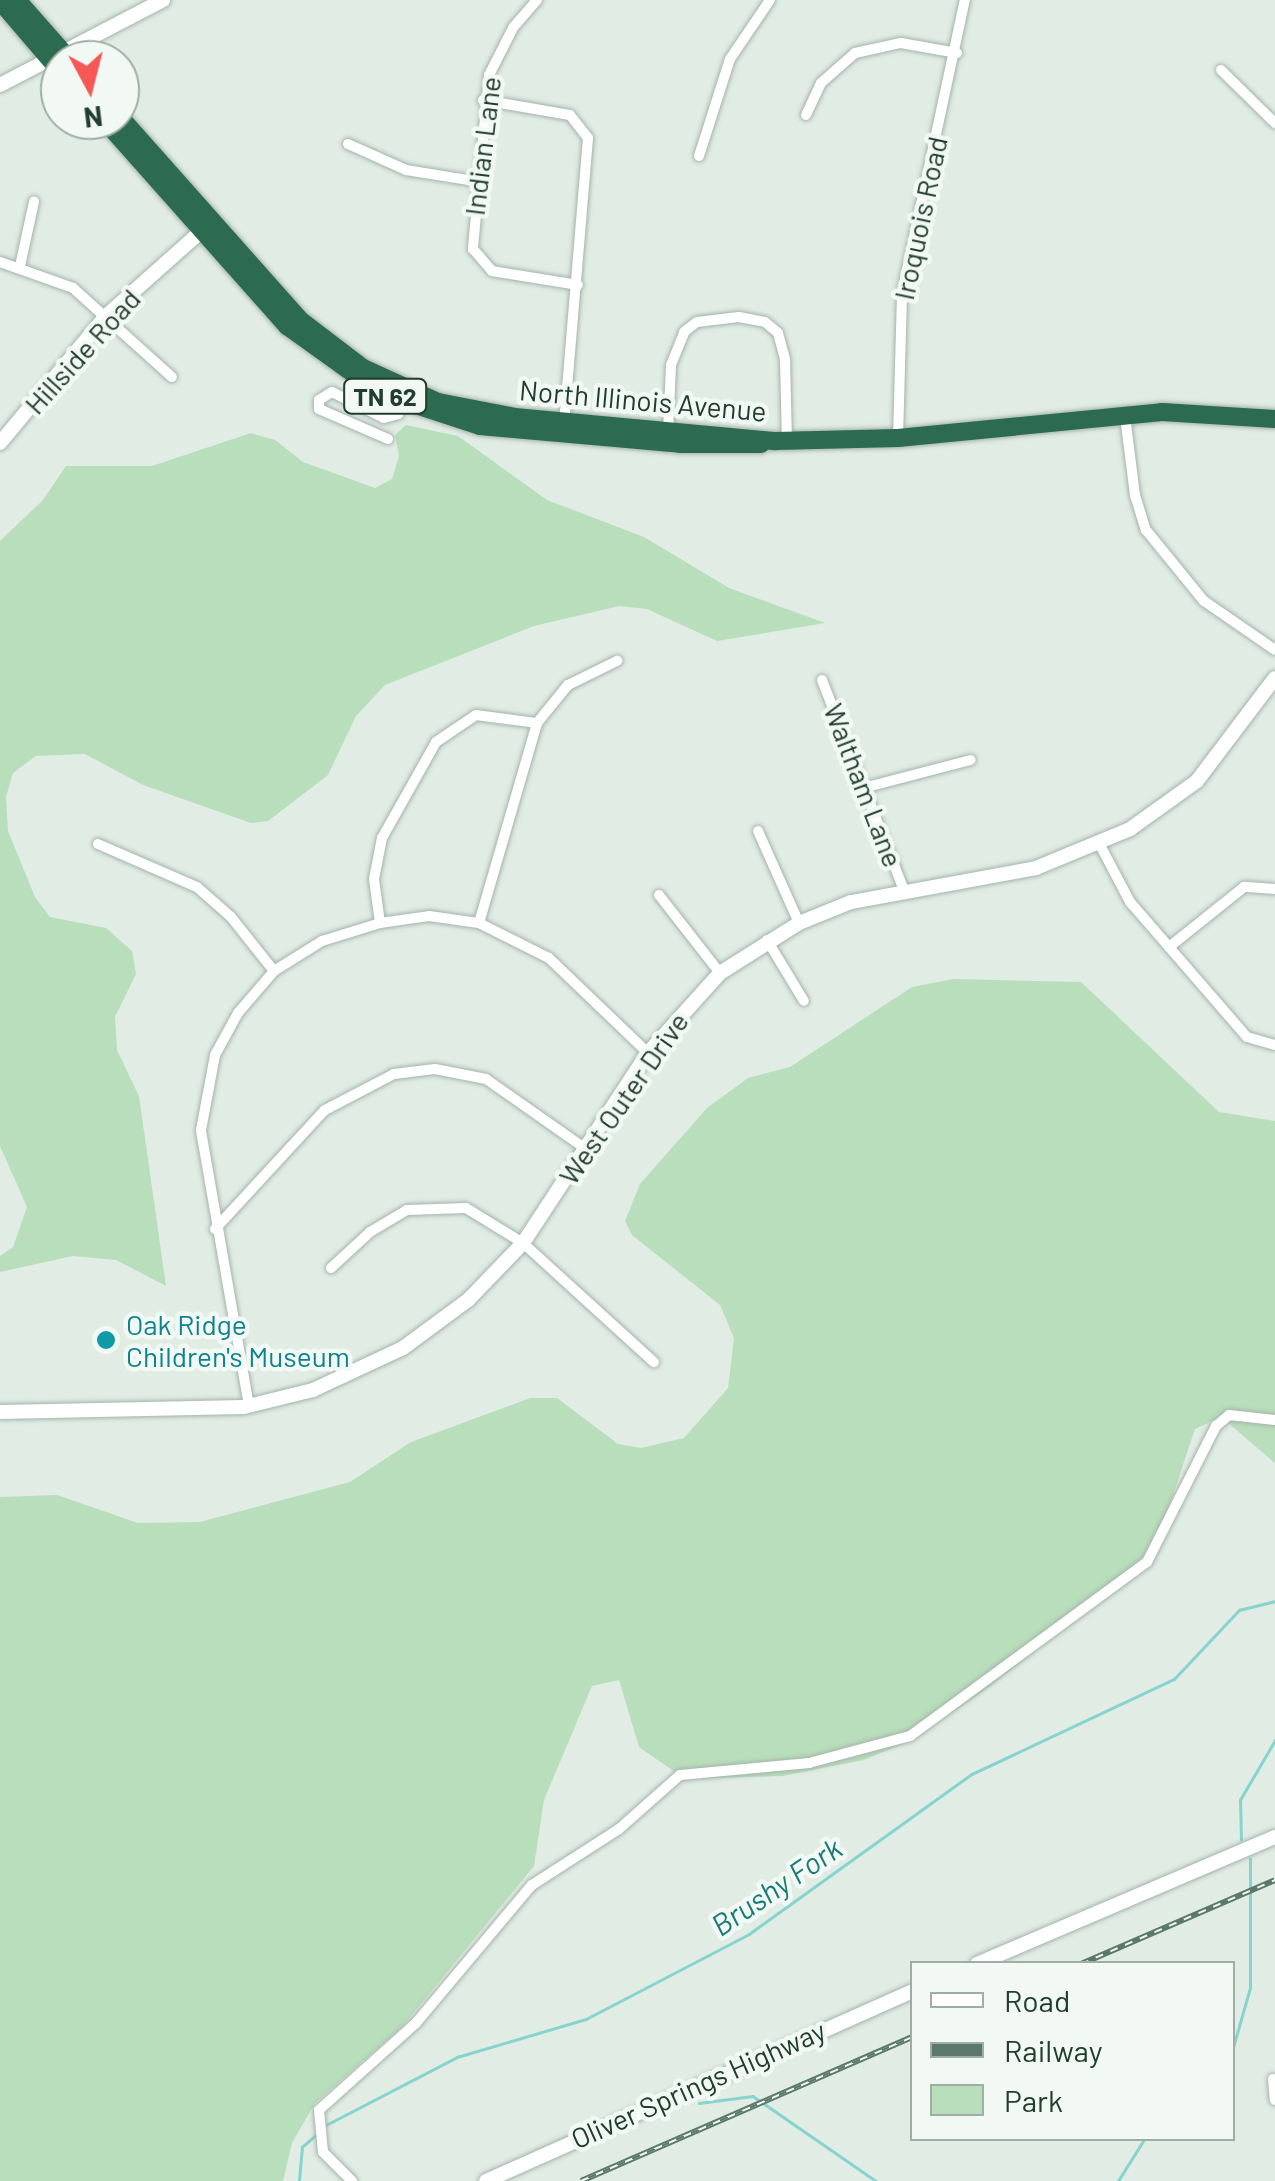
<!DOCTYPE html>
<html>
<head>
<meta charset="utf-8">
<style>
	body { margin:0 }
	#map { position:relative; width:1275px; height:2181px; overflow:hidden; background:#e1ece5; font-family:Barlow,sans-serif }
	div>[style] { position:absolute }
	.green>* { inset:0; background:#b9debb }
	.stream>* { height:2.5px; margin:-1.25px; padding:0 1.25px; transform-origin:1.25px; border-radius:1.25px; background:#87d3ce }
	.roads { filter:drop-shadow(0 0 2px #a4b4ab) drop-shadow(0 0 2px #a4b4ab) }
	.street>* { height:10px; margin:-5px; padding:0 5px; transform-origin:5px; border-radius:5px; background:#fff }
	.secondary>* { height:14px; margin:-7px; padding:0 7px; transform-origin:7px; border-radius:7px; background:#fff }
	.highway>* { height:18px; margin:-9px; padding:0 9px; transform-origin:9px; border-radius:9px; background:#2c6b50 }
	.rail>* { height:6px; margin-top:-3px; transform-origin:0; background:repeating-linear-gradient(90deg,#f2f9f4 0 8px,#5b796a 0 16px); box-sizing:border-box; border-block:2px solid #5b796a }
	.dots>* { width:28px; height:28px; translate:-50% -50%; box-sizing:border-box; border:5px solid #f2f9f4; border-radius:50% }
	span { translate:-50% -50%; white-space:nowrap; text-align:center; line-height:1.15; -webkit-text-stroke:9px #f2f9f4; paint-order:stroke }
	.shield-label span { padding:2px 8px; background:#f2f9f4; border:2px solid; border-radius:8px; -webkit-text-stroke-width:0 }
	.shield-label { font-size:25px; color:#213d2f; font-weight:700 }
	.street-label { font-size:28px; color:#213d2f }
	.culture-label { font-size:28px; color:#0d838f }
	.left { translate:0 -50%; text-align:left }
	.water-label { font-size:30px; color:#197b76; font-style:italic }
	.legend { position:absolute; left:910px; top:1961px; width:325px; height:180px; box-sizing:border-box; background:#f2f9f4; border:2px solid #9eaea5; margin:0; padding:12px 18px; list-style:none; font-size:30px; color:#213d2f }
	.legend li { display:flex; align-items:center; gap:20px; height:50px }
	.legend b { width:50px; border:2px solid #9eaea5 }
	.north { position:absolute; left:40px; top:40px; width:100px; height:100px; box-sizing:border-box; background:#f2f9f4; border:2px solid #9eaea5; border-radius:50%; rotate:173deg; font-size:28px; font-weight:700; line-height:40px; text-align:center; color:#213d2f }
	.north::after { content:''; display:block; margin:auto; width:35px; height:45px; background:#f65955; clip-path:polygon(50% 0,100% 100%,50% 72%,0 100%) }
</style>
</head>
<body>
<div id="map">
	<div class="green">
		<div style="clip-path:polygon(406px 425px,458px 436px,547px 500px,644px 537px,729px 588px,825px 623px,717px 641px,647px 609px,619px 606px,534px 626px,385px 685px,356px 716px,328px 775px,268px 821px,251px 823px,143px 785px,85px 754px,36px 756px,13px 773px,6px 797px,8px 831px,35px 897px,50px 917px,106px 928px,132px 951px,136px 974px,115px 1017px,117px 1050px,139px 1096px,166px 1286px,116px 1260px,73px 1256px,0 1272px,0 1256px,13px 1247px,27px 1207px,0 1146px,0 541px,43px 500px,66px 466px,152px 466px,251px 433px,275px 440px,303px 462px,375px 488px,392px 479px,399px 456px,395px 435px)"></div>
		<div style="clip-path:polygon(954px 979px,1081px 982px,1219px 1112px,1275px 1121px,1275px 1463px,1221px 1417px,1195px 1429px,1156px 1546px,1129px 1578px,984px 1691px,907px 1742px,864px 1760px,782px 1776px,685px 1779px,639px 1747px,619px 1680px,592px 1686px,544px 1800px,534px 1866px,402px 2027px,315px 2103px,292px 2143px,283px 2181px,0 2181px,0 1497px,57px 1495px,138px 1523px,200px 1522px,350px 1482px,411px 1442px,530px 1398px,557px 1398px,618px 1444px,641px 1448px,684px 1438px,728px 1388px,734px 1338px,720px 1305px,632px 1235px,625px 1221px,640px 1184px,707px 1108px,748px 1078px,790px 1067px,912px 987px)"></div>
	</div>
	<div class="stream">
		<div style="left:1241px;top:1840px;width:40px;rotate:-91.4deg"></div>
		<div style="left:1240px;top:1800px;width:69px;rotate:-59.7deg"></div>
		<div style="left:1232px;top:2051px;width:66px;rotate:-74.1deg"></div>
		<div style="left:1250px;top:1988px;width:129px;rotate:-90deg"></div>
		<div style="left:699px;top:2103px;width:54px;rotate:-7.4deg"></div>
		<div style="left:753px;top:2096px;width:150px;rotate:34.6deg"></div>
		<div style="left:326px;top:2125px;width:148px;rotate:-27.4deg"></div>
		<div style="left:457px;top:2057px;width:134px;rotate:-16.4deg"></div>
		<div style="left:586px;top:2019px;width:184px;rotate:-27.5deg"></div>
		<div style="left:749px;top:1934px;width:274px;rotate:-35.7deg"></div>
		<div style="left:972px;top:1774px;width:223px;rotate:-25.2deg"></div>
		<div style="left:1174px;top:1679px;width:95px;rotate:-46.7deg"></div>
		<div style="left:1239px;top:1610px;width:37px;rotate:-14deg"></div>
		<div style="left:299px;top:2181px;width:34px;rotate:-85deg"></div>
		<div style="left:302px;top:2147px;width:20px;rotate:-41deg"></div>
		<div style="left:1118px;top:2181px;width:51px;rotate:-57.9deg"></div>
	</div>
	<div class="roads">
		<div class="street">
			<div style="left:537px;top:0;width:35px;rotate:131deg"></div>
			<div style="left:514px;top:26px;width:55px;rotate:117deg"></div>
			<div style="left:489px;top:75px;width:175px;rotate:95.3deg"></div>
			<div style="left:473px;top:249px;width:29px;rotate:49deg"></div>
			<div style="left:492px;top:271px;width:87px;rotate:9.2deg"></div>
			<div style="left:1221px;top:70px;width:76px;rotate:44.5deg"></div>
			<div style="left:483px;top:100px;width:88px;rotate:9.8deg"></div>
			<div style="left:570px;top:115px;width:29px;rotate:52deg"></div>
			<div style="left:588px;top:138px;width:285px;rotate:94.8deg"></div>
			<div style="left:806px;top:115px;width:35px;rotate:-65deg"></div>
			<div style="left:821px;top:83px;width:45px;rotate:-41.4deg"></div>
			<div style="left:855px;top:53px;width:47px;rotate:-12.3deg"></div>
			<div style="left:901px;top:43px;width:57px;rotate:10.1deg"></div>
			<div style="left:348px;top:144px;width:64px;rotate:24.1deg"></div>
			<div style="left:406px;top:170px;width:70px;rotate:9.1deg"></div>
			<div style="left:699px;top:156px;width:102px;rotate:-72.3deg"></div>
			<div style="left:730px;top:59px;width:71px;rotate:-55.9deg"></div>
			<div style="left:0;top:262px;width:77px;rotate:19.6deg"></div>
			<div style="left:73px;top:288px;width:133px;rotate:42deg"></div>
			<div style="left:20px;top:266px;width:66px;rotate:-77.7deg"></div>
			<div style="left:1125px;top:416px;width:80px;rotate:82.8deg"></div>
			<div style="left:1135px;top:495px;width:37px;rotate:73deg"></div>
			<div style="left:1146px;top:530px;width:92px;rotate:50.8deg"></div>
			<div style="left:1204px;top:601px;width:86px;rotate:34.6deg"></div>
			<div style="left:668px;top:432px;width:67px;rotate:-87.4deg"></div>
			<div style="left:671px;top:365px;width:35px;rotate:-68deg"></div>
			<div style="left:684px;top:332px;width:16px;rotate:-38deg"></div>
			<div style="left:697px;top:322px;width:42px;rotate:-6.8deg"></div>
			<div style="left:739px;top:317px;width:26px;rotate:11deg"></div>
			<div style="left:765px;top:322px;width:17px;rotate:40deg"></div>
			<div style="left:778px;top:333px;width:28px;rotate:75deg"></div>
			<div style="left:785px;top:360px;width:81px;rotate:88.6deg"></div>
			<div style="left:898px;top:438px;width:145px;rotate:-88.4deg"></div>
			<div style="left:902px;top:293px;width:300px;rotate:-77.9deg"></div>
			<div style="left:388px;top:439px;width:75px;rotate:-156.5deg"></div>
			<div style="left:319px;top:409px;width:9px;rotate:-90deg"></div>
			<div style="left:319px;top:400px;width:15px;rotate:-32deg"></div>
			<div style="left:332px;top:392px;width:58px;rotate:26.6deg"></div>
			<div style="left:384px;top:418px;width:15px;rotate:-16deg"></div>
			<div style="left:398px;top:414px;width:14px;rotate:-69deg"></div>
			<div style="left:822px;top:680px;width:225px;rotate:68.7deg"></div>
			<div style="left:867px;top:787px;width:107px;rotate:-14.6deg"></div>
			<div style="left:758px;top:831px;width:101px;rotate:66deg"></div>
			<div style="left:98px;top:844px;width:108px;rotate:23.5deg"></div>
			<div style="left:197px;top:887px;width:45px;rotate:41.4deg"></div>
			<div style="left:231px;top:917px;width:69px;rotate:51.5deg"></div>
			<div style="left:1100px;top:845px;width:64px;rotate:62.2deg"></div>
			<div style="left:1130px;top:902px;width:60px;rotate:49.1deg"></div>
			<div style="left:1275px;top:889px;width:31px;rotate:-176deg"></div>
			<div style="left:1244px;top:887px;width:96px;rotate:141.3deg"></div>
			<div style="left:1169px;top:947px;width:119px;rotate:49.1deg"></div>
			<div style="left:1247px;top:1037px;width:29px;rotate:16deg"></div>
			<div style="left:659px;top:895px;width:99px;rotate:52deg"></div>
			<div style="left:380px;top:923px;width:44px;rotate:-97.8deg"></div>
			<div style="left:374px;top:879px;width:42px;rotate:-79deg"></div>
			<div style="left:382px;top:838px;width:110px;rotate:-60.6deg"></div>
			<div style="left:436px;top:742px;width:48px;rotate:-34deg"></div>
			<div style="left:476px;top:715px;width:62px;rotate:7.5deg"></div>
			<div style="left:479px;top:923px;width:208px;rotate:-73.8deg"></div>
			<div style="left:537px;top:723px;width:49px;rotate:-50.8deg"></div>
			<div style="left:568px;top:685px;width:55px;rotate:-26.1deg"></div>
			<div style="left:767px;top:940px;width:71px;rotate:58.8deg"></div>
			<div style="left:215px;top:1229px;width:162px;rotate:-47.3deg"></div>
			<div style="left:325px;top:1110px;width:78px;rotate:-27.6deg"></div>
			<div style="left:394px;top:1074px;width:41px;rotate:-7deg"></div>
			<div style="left:435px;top:1069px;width:52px;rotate:11.1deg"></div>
			<div style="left:486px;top:1079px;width:122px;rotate:35deg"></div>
			<div style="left:331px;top:1268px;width:53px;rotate:-42.7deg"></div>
			<div style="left:370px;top:1232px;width:43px;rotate:-30.7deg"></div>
			<div style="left:407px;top:1210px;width:59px;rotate:-1.9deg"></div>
			<div style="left:466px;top:1208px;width:67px;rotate:31.6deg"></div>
			<div style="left:523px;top:1243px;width:177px;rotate:42.3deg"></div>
			<div style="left:249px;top:1406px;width:280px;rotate:-99.9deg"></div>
			<div style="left:201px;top:1130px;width:76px;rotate:-79.4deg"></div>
			<div style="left:215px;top:1055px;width:48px;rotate:-61.3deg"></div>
			<div style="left:238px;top:1013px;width:55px;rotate:-49.4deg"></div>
			<div style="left:274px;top:971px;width:57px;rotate:-32deg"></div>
			<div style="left:322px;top:941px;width:61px;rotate:-17.2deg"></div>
			<div style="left:380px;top:923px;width:49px;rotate:-8.1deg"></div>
			<div style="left:429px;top:916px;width:50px;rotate:8deg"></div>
			<div style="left:479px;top:923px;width:78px;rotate:26.6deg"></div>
			<div style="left:549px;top:958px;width:137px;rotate:43.8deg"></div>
			<div style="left:1273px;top:2079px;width:21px;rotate:85deg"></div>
			<div style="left:352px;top:2181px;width:41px;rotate:-135deg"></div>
			<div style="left:323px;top:2152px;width:42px;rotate:-95.4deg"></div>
			<div style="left:319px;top:2110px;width:130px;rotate:-41.9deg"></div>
			<div style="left:416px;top:2023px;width:180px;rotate:-50deg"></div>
			<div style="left:532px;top:1885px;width:103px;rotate:-32.8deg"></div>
			<div style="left:619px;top:1829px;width:81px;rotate:-41.5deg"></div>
			<div style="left:680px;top:1775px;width:130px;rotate:-5.3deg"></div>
			<div style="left:809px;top:1763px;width:105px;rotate:-15deg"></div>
			<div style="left:910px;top:1736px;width:294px;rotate:-36.3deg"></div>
			<div style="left:1147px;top:1562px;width:153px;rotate:-63.1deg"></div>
			<div style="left:1216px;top:1426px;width:17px;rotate:-40deg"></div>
			<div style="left:1229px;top:1415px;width:46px;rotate:6.2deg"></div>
		</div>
		<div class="secondary">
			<div style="left:0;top:85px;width:184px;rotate:-27.5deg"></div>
			<div style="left:0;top:443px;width:165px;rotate:-50.2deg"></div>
			<div style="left:106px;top:316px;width:135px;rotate:-41.7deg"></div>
			<div style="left:0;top:1412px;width:244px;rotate:-1.2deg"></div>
			<div style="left:244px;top:1407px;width:71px;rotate:-13.8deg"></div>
			<div style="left:313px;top:1390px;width:99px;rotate:-25deg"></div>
			<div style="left:403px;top:1348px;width:81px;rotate:-36.4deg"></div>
			<div style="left:468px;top:1300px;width:79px;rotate:-46deg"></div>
			<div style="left:523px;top:1243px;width:227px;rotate:-56.7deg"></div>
			<div style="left:648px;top:1053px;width:108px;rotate:-48deg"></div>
			<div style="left:720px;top:973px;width:93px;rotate:-32.3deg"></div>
			<div style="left:799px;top:923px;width:56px;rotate:-22deg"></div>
			<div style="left:851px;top:902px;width:188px;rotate:-10.4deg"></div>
			<div style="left:1036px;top:868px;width:102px;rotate:-22.5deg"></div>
			<div style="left:1130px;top:829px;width:82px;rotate:-35.6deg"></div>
			<div style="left:1197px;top:781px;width:129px;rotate:-52.9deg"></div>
			<div style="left:977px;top:1964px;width:324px;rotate:-23.1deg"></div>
			<div style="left:486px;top:2181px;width:466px;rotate:-24deg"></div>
		</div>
		<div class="highway">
			<div style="left:17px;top:0;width:80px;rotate:48.5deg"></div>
			<div style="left:0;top:1px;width:92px;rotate:49.4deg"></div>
			<div style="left:120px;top:117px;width:271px;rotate:48.4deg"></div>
			<div style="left:300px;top:320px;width:79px;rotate:37.3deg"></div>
			<div style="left:363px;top:368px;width:82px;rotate:24.4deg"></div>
			<div style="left:438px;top:402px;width:78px;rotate:11deg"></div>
			<div style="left:515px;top:417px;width:262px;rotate:5.3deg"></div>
			<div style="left:776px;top:441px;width:122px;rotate:-1.4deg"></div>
			<div style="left:898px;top:438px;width:265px;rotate:-5.6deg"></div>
			<div style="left:1162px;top:412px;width:113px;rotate:3.5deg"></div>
			<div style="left:104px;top:120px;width:276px;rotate:48.4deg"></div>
			<div style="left:287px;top:326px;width:117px;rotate:35.6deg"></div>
			<div style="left:382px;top:394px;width:103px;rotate:18.1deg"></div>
			<div style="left:480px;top:426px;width:201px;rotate:5.1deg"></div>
			<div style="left:680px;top:444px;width:81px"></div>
		</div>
	</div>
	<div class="rail">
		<div style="left:1081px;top:1964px;width:211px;rotate:-23.4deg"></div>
		<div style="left:581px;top:2181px;width:361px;rotate:-23.5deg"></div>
	</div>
	<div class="dots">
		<div style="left:106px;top:1340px;background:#0f9aa8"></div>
	</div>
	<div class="shield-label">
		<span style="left:385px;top:396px">TN 62</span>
	</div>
	<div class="street-label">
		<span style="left:482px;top:146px;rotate:-83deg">Indian Lane</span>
		<span style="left:920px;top:218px;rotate:-78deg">Iroquois Road</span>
		<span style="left:82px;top:351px;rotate:-48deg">Hillside Road</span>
		<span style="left:643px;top:400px;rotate:5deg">North Illinois Avenue</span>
		<span style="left:864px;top:785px;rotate:69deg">Waltham Lane</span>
		<span style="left:623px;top:1098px;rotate:-55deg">West Outer Drive</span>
		<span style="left:698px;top:2084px;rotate:-24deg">Oliver Springs Highway</span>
	</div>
	<div class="culture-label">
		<span class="left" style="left:126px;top:1340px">Oak Ridge<br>Children's Museum</span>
	</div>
	<div class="water-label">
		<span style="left:776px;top:1886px;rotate:-34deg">Brushy Fork</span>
	</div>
	<ul class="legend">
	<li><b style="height:12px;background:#fff"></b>Road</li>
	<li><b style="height:12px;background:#5b796a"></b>Railway</li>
	<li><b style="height:28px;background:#b9debb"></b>Park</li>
	</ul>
	<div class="north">N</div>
</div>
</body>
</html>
